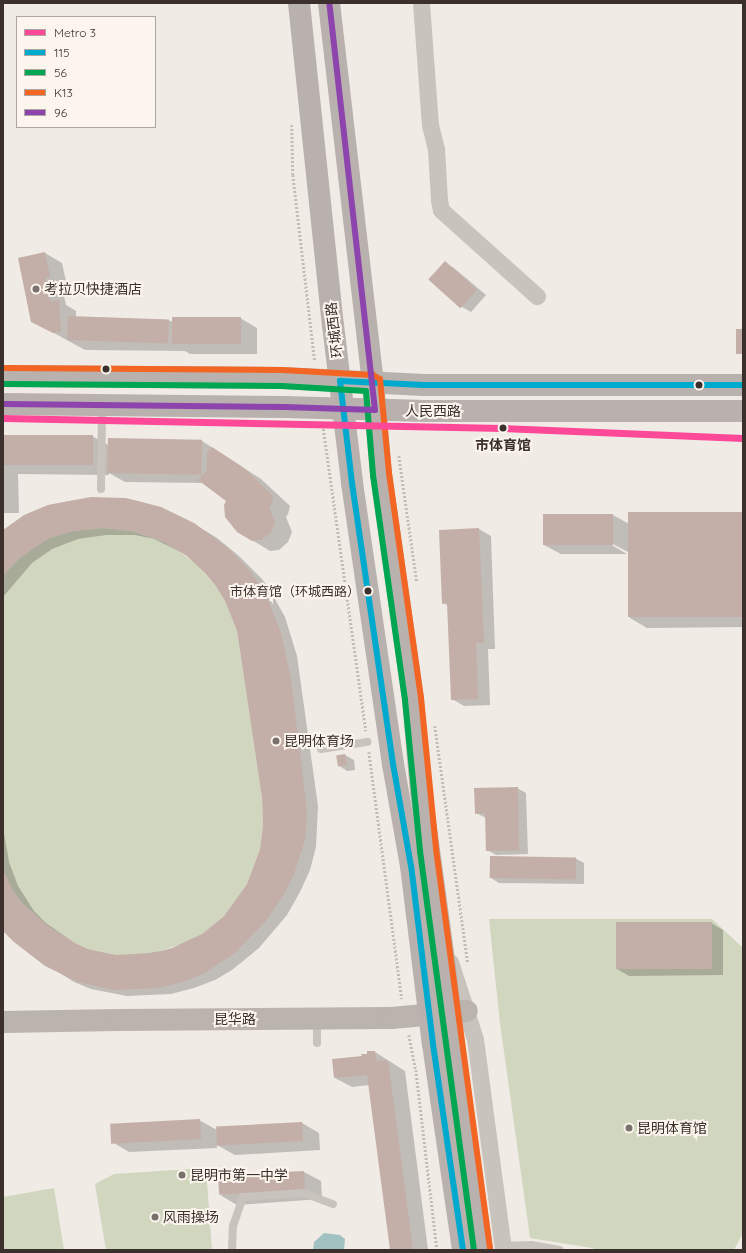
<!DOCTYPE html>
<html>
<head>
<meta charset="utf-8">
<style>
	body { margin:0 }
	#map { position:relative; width:746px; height:1253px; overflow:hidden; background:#f0ebe5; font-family:Quicksand,"Noto Sans SC",sans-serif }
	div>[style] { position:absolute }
	.green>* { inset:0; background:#d1d6bf }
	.water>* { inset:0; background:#a1c2c1 }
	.shadow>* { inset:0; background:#0003 }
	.building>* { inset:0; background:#c3afa7; transform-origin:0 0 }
	.path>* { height:2.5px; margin-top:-1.25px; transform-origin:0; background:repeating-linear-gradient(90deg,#c2bbb6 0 2px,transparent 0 4px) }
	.lane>* { height:8px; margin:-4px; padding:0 4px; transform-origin:4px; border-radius:4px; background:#c9c3be }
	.street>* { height:17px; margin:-8.5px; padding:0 8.5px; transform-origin:8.5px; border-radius:8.5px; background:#c9c3be }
	.secondary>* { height:22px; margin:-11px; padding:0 11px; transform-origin:11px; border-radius:11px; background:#bab3ae }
	.primary>* { height:22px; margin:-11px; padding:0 11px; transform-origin:11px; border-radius:11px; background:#b8b1ad }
	.bus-1>* { height:6px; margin:-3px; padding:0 3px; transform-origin:3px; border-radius:3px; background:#00a9ce }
	.bus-2>* { height:6px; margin:-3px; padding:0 3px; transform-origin:3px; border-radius:3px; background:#00a651 }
	.bus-3>* { height:6px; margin:-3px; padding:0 3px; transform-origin:3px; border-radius:3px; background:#f26522 }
	.bus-4>* { height:6px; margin:-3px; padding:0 3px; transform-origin:3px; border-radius:3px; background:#8e44ad }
	.metro-1>* { height:7px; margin:-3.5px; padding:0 3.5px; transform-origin:3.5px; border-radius:3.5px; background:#fe4998 }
	.dots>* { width:11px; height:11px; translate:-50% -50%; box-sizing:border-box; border:2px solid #fbf5ee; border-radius:50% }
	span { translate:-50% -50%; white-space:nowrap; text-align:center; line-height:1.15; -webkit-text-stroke:4px #fbf5ee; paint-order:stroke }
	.bus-label { font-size:13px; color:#3b302b }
	.right { translate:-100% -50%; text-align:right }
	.poi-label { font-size:14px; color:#3b302b }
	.left { translate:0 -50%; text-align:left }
	.street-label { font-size:14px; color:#3b302b }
	.stop-label { font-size:14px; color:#3b302b; font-weight:700 }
	.frame { position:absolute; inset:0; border:4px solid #3b302b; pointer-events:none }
	.legend { position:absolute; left:16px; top:16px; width:140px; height:112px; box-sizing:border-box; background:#fbf5ee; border:1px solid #aea6a0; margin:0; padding:5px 7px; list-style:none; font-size:12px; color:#3b302b }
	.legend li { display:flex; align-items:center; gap:8px; height:20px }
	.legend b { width:20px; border:1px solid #aea6a0 }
</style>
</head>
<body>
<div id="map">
	<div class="green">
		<div style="clip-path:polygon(103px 528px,132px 531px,169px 544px,195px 563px,215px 585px,225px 601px,237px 631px,262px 798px,263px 825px,260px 849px,247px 884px,224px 916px,202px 934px,188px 942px,153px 953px,133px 955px,116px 955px,88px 949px,75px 943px,48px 926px,22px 903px,13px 891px,3px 870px,3px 575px,21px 557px,49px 538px,74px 531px)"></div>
		<div style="clip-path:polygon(489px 919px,712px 919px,743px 948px,743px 1233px,734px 1250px,596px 1250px,592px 1248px,530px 1238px,500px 1023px)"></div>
		<div style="clip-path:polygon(206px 1168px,212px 1250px,106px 1250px,95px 1184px,114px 1174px)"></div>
		<div style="clip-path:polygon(54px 1188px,64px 1250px,3px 1250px,3px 1197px)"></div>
	</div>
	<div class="water">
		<div style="clip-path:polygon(324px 1233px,340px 1235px,345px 1239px,344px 1250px,313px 1250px,314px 1242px)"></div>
	</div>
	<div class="shadow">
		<div style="clip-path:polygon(45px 253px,62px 263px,67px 286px,62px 287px,66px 305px,76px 311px,76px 317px,168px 320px,173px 322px,240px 318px,257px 328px,257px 354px,190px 354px,185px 351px,85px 350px,32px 321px)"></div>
		<div style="clip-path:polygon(445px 263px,454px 268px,486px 295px,471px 312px,462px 307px)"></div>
		<div style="clip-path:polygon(3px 436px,92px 436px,108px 445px,202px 441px,261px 479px,290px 506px,288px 514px,286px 517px,292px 532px,288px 542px,279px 550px,270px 551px,252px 540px,228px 501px,204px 483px,125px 482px,109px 473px,109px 475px,18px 474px,19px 513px,3px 513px)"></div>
		<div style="clip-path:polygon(102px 498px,138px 501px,161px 508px,196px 525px,217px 538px,239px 556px,262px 579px,271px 592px,285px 617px,297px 656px,318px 806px,316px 847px,310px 870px,300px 892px,287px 915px,259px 948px,232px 970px,215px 980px,194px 988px,171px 994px,127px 996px,91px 989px,74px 982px,30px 954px,3px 930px,3px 827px,9px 862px,18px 886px,34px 911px,46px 923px,79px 946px,101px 954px,133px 956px,172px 949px,203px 935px,225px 916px,248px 884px,261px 850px,264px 825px,263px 798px,238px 631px,232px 612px,216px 584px,187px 555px,154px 539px,135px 535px,106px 535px,78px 539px,52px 549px,32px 563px,3px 597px,3px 532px,48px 506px,69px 501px)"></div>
		<div style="clip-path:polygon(743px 513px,743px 627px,647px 628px,630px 618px,630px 553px,609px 542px,608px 543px,627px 554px,561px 554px,544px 545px,613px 515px,629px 524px)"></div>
		<div style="clip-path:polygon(479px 529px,491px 536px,495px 649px,488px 649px,490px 705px,464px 706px,452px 699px,449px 606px,443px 603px,440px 531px)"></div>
		<div style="clip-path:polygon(345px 755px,354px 760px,355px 770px,347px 771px,338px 765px)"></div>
		<div style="clip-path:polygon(517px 788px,526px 793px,528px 854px,496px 855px,487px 850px,486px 818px,476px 813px)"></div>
		<div style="clip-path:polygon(575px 858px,584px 863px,584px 884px,499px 883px,491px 878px)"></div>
		<div style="clip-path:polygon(711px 923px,723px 930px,723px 975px,629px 976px,617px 969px)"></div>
		<div style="clip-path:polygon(375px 1052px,405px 1071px,428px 1250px,391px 1250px,369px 1085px,352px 1087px,335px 1078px,363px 1057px)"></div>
		<div style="clip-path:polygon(199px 1120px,217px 1130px,302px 1123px,319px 1133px,320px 1150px,235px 1155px,217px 1145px,217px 1148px,129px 1152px,112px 1142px)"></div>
		<div style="clip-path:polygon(304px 1172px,321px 1181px,322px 1199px,237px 1205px,220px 1195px)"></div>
	</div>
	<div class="building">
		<div style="clip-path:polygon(45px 252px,50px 277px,45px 278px,51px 302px,59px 300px,61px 332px,53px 333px,31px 322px,18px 258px)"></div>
		<div style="left:445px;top:261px;width:43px;height:25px;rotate:42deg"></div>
		<div style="left:68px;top:316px;width:101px;height:24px;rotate:2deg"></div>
		<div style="left:241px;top:317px;width:27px;height:69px;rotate:90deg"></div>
		<div style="left:736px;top:329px;width:7px;height:25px"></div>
		<div style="left:3px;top:435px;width:90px;height:30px"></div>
		<div style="left:108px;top:438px;width:94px;height:35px;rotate:1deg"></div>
		<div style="clip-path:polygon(212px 447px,244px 468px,273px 496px,272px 504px,269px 507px,275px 522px,271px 533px,261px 540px,252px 541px,237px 532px,225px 517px,224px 505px,226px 501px,198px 480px,207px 470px,207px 453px)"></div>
		<div style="clip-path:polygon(91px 497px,126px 498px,161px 507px,194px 523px,228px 548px,250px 571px,267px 597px,281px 633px,291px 679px,307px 811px,305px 840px,294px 874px,284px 894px,266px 921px,235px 953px,203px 974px,182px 982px,159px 988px,115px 990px,78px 982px,45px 966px,14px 942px,3px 931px,3px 870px,13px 891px,22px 903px,48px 926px,75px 943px,88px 949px,116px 955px,153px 953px,172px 948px,202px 934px,224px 916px,247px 884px,260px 849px,263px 825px,262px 798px,237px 631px,225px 601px,215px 585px,205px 573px,187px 556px,160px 540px,132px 531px,103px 528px,74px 531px,49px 538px,21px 557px,3px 575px,3px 530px,24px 515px,48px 505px)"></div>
		<div style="left:743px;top:512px;width:105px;height:115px;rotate:90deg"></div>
		<div style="left:543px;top:514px;width:70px;height:31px"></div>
		<div style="clip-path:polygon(479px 528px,484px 643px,476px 643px,478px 699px,451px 700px,447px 603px,442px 604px,439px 530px)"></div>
		<div style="left:345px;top:754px;width:11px;height:9px;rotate:80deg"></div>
		<div style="clip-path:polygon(518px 787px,519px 850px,486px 851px,485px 813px,475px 814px,474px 788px)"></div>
		<div style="left:490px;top:856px;width:86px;height:22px;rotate:1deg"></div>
		<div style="left:712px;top:922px;width:47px;height:96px;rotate:90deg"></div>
		<div style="clip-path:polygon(367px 1051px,375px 1051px,376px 1061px,388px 1060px,413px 1250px,390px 1250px,367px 1075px,334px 1078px,332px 1059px,362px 1056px,361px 1054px,367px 1054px)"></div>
		<div style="left:200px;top:1119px;width:20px;height:90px;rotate:87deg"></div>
		<div style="left:302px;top:1122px;width:19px;height:86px;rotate:87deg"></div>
		<div style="left:304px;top:1171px;width:19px;height:86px;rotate:87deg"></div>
	</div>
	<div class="path">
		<div style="left:292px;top:125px;width:50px;rotate:88.9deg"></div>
		<div style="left:293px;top:175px;width:188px;rotate:83.3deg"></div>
		<div style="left:323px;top:425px;width:309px;rotate:82deg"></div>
		<div style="left:399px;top:456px;width:127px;rotate:81.9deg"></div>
		<div style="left:435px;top:726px;width:239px;rotate:82.1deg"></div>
		<div style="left:369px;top:752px;width:249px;rotate:82.4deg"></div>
		<div style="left:409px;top:1035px;width:36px;rotate:79deg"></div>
		<div style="left:416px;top:1070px;width:181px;rotate:83.3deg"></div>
		<div style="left:350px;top:1250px;width:1px"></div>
	</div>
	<div class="lane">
		<div style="left:101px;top:489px;width:83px;rotate:-89.3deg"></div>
		<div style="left:321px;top:749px;width:47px;rotate:-8.7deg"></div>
		<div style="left:317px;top:1020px;width:23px;rotate:90deg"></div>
		<div style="left:504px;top:1246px;width:27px;rotate:-2deg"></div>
		<div style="left:531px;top:1245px;width:29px;rotate:10deg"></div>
		<div style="left:232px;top:1250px;width:24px;rotate:-88deg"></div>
		<div style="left:233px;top:1226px;width:31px;rotate:-71deg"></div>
		<div style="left:243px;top:1197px;width:61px;rotate:-3.8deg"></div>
		<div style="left:304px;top:1193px;width:31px;rotate:21deg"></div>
	</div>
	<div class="street">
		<div style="left:421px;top:3px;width:122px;rotate:85.8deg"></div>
		<div style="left:430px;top:125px;width:25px;rotate:76deg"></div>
		<div style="left:436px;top:149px;width:51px;rotate:86.6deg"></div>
		<div style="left:439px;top:200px;width:10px;rotate:79deg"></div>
		<div style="left:441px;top:210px;width:129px;rotate:41.9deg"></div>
		<div style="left:450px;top:962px;width:81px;rotate:72deg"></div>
		<div style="left:475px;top:1039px;width:213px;rotate:82.4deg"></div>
	</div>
	<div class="secondary">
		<div style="left:3px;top:1022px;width:115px;rotate:-1deg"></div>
		<div style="left:118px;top:1020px;width:274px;rotate:-0.4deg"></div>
		<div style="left:392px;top:1018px;width:75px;rotate:-5.3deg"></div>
	</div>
	<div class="primary">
		<div style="left:299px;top:3px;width:324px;rotate:84deg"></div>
		<div style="left:333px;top:325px;width:159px;rotate:83.1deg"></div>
		<div style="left:352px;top:483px;width:284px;rotate:81.7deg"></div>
		<div style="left:393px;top:764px;width:104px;rotate:80deg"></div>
		<div style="left:411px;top:866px;width:179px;rotate:83deg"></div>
		<div style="left:433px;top:1044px;width:208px;rotate:81.7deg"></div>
		<div style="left:329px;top:3px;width:383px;rotate:83.4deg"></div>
		<div style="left:373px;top:383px;width:91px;rotate:85deg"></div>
		<div style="left:381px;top:474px;width:227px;rotate:81.9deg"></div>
		<div style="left:413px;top:699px;width:93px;rotate:85.1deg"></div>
		<div style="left:421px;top:792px;width:178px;rotate:82.2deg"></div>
		<div style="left:445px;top:968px;width:82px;rotate:83.7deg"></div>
		<div style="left:454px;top:1050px;width:202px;rotate:82deg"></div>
		<div style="left:3px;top:376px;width:279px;rotate:0.4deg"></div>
		<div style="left:282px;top:378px;width:142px;rotate:2.8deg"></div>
		<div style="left:424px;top:385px;width:319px"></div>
		<div style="left:3px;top:404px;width:282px;rotate:0.6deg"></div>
		<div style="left:285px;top:407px;width:141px;rotate:1.6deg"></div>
		<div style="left:426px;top:411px;width:317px"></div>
	</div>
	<div class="bus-1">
		<div style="left:463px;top:1250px;width:208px;rotate:-98.3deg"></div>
		<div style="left:433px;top:1044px;width:179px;rotate:-97deg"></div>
		<div style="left:411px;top:866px;width:104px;rotate:-100deg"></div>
		<div style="left:393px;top:764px;width:284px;rotate:-98.3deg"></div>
		<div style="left:352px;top:483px;width:103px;rotate:-96.7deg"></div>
		<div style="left:340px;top:381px;width:84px;rotate:2.7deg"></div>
		<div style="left:424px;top:385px;width:319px"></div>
	</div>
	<div class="bus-2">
		<div style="left:3px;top:384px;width:279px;rotate:0.4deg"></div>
		<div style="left:282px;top:386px;width:84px;rotate:3.4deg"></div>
		<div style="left:366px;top:391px;width:84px;rotate:85.2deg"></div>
		<div style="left:373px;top:475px;width:227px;rotate:81.9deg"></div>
		<div style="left:405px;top:700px;width:152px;rotate:84.3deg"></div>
		<div style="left:420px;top:851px;width:403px;rotate:82.3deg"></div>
	</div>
	<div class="bus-3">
		<div style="left:3px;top:368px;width:279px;rotate:0.4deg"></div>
		<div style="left:282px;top:370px;width:91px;rotate:3.1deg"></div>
		<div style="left:373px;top:375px;width:8px;rotate:30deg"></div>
		<div style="left:380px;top:379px;width:94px;rotate:84.5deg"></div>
		<div style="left:389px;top:473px;width:227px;rotate:81.9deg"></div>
		<div style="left:421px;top:698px;width:152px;rotate:84.3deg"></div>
		<div style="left:436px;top:849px;width:404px;rotate:82.3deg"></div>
	</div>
	<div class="bus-4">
		<div style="left:3px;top:404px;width:282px;rotate:0.6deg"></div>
		<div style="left:285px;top:407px;width:90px;rotate:1.9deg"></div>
		<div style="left:375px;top:410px;width:410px;rotate:-96.4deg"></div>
	</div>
	<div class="metro-1">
		<div style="left:3px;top:418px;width:500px;rotate:1.15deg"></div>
		<div style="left:503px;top:428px;width:240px;rotate:2.4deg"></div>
	</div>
	<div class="dots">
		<div style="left:36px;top:289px;background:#7a716c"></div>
		<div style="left:106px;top:369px;background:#3b302b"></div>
		<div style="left:699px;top:385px;background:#3b302b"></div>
		<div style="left:503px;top:428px;background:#3b302b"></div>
		<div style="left:368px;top:591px;background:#3b302b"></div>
		<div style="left:276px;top:741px;background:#7a716c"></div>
		<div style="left:629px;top:1128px;background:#7a716c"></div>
		<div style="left:182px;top:1175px;background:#7a716c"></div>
		<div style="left:155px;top:1217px;background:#7a716c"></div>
	</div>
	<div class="bus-label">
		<span class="right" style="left:360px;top:591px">市体育馆（环城西路）</span>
	</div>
	<div class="poi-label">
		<span class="left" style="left:44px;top:289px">考拉贝快捷酒店</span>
		<span class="left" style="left:284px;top:741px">昆明体育场</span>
		<span class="left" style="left:637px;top:1128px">昆明体育馆</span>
		<span class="left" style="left:190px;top:1175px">昆明市第一中学</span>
		<span class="left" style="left:163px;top:1217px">风雨操场</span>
	</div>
	<div class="street-label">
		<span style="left:334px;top:330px;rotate:-97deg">环城西路</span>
		<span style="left:433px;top:411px">人民西路</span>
		<span style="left:235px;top:1019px">昆华路</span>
	</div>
	<div class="stop-label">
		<span style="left:503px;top:445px">市体育馆</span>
	</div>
	<div class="frame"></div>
	<ul class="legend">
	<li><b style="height:5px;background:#fe4998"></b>Metro 3</li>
	<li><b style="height:5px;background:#00a9ce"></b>115</li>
	<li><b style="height:5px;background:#00a651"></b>56</li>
	<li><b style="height:5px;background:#f26522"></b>K13</li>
	<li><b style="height:5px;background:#8e44ad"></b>96</li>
	</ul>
</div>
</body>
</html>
